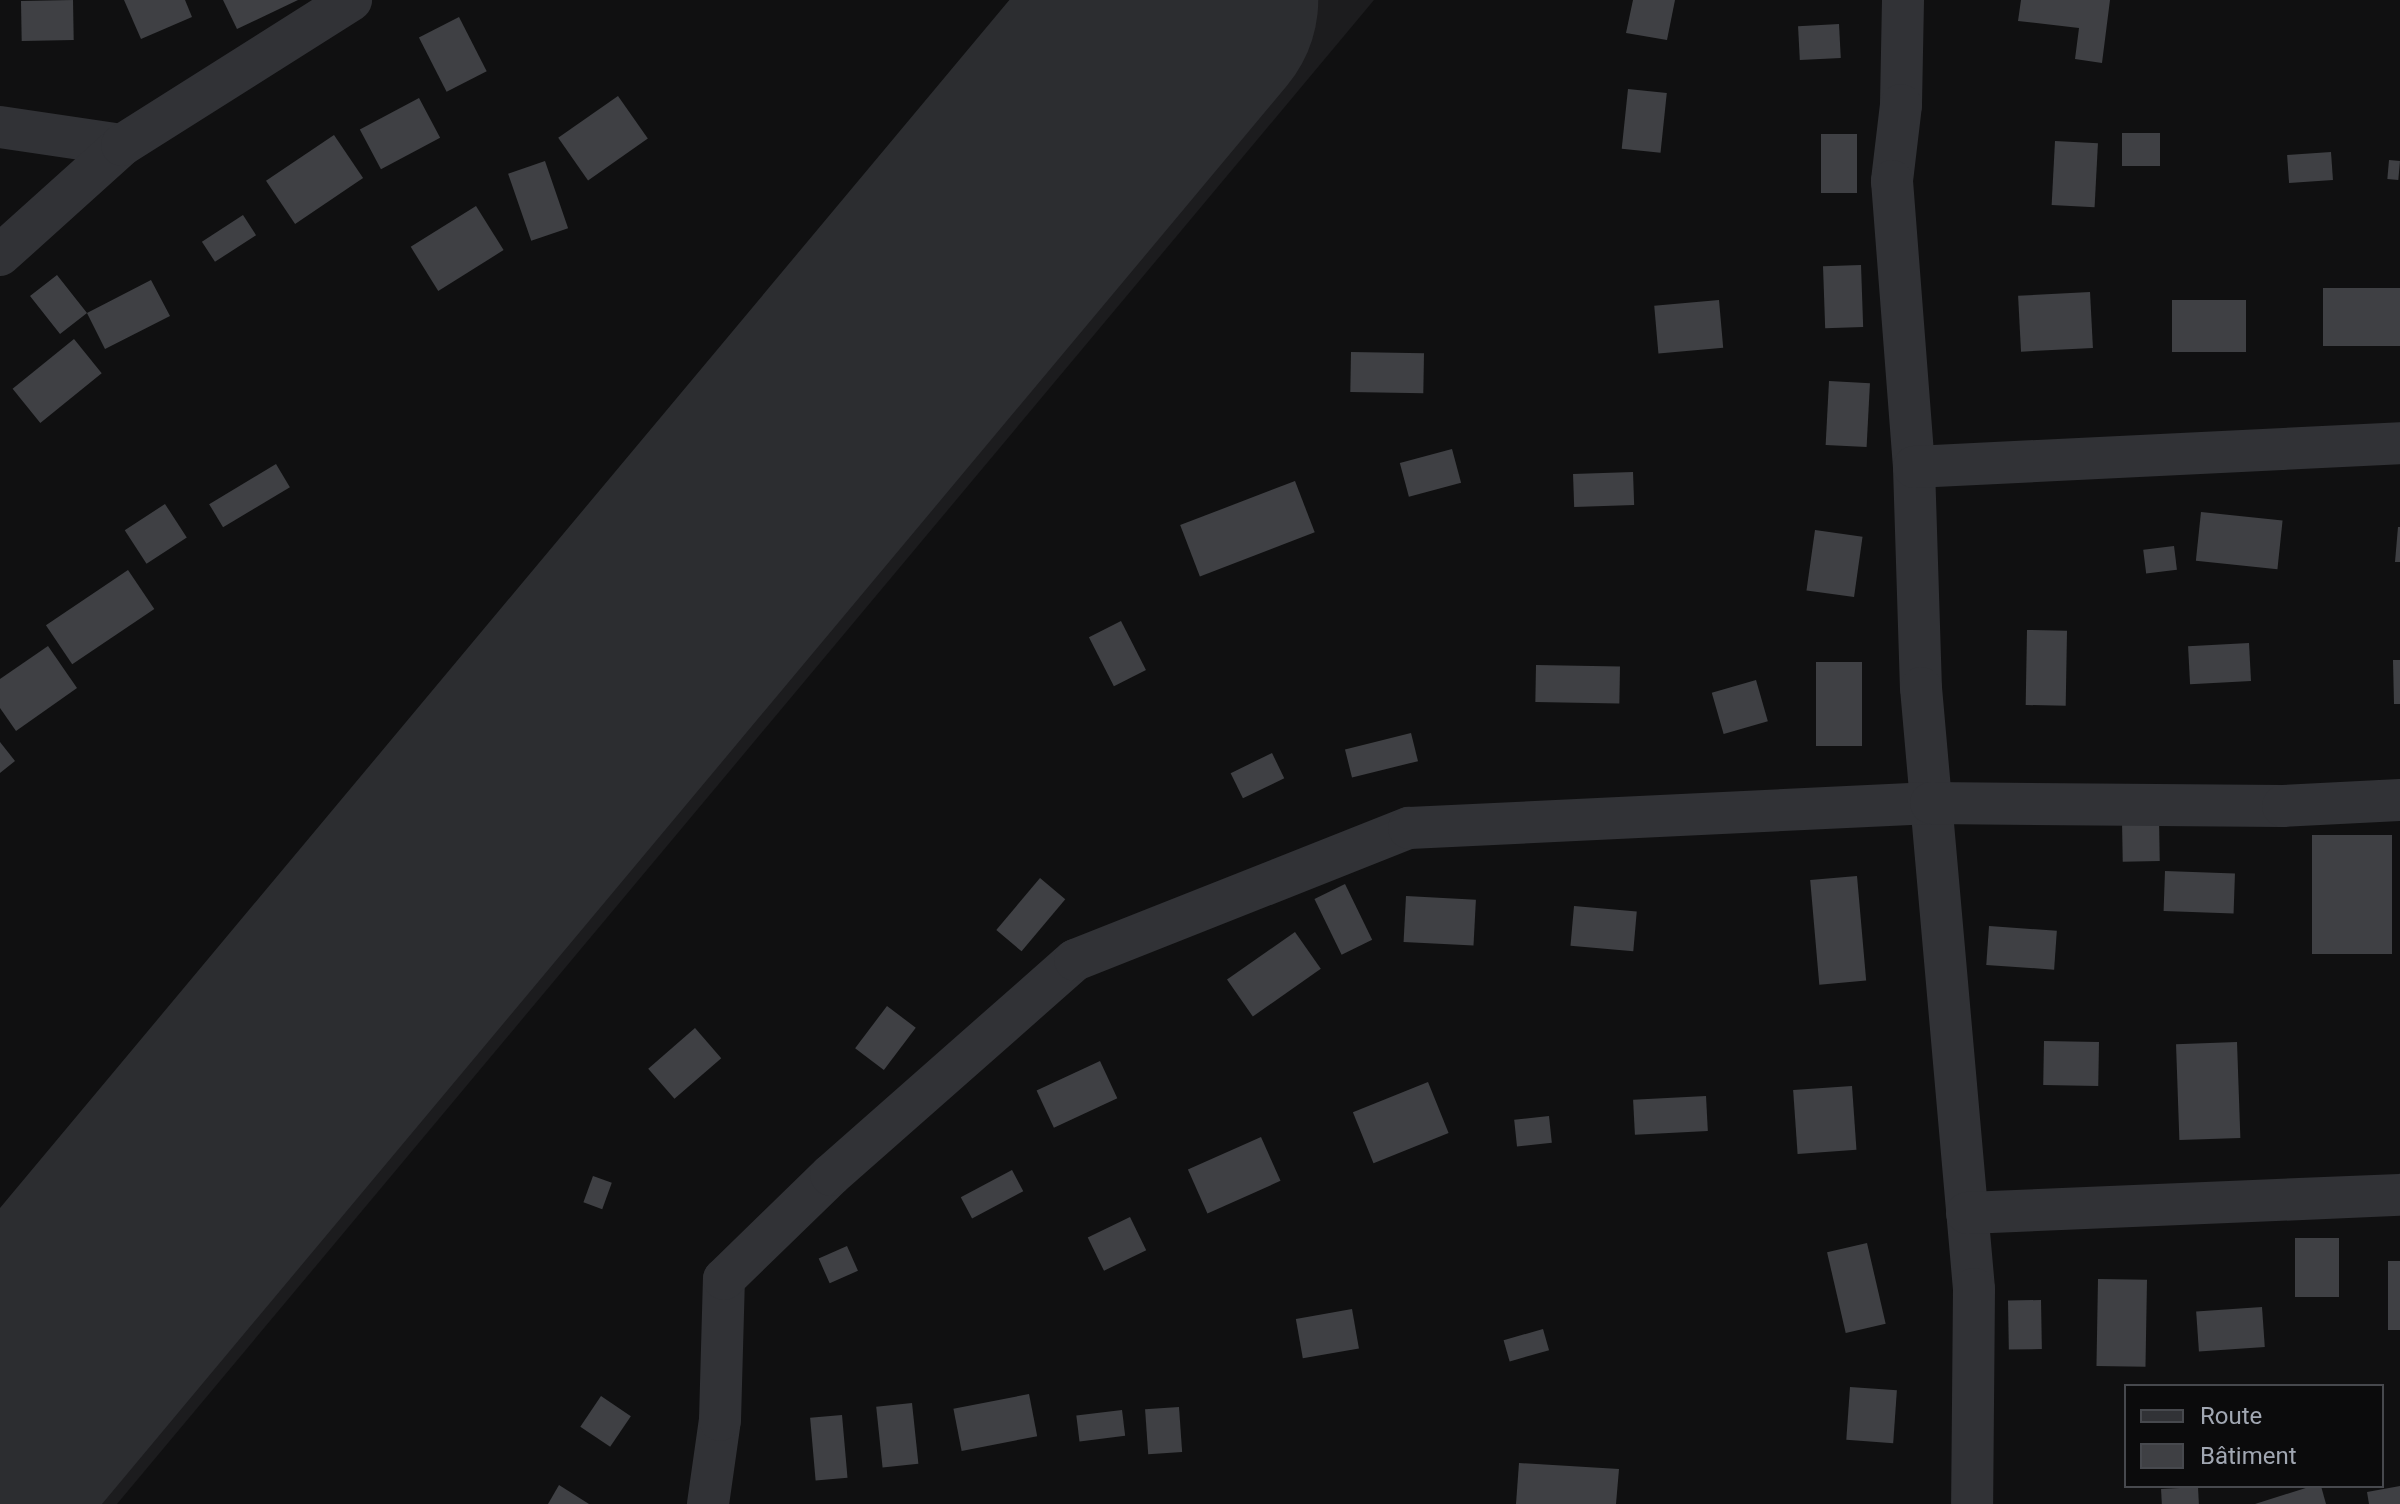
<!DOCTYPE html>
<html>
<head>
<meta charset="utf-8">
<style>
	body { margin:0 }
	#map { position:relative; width:2400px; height:1504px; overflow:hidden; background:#101011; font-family:Roboto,sans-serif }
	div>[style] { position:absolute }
	.built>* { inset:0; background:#1c1c1e }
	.runway>* { height:268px; margin:-134px; padding:0 134px; transform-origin:134px; border-radius:134px; background:#2c2d30 }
	.building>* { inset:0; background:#3f4044; transform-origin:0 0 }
	.street>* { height:42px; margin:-21px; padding:0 21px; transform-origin:21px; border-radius:21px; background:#313236 }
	span { translate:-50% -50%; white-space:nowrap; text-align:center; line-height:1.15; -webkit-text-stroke:6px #0b0b0c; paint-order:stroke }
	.legend { position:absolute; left:2124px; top:1384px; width:260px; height:104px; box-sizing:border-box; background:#0b0b0c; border:2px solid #47494e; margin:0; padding:10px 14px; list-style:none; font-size:24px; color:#a1a7b2 }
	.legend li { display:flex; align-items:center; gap:16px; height:40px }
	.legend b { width:40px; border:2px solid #47494e }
</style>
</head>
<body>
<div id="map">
	<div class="built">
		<div style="clip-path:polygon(1017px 0,1374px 0,117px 1504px,0 1504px,0 1224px)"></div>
	</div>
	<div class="runway">
		<div style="left:0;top:1417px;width:1847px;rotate:-50.12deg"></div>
	</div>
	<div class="building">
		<div style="left:73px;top:0;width:40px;height:52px;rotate:89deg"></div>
		<div style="clip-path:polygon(124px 0,185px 0,192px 17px,141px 39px)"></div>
		<div style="clip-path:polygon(223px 0,298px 0,237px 29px)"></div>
		<div style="clip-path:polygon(1633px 0,1675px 0,1667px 40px,1626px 33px)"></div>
		<div style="clip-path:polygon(2021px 0,2110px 0,2102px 63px,2075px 59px,2079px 28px,2018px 21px)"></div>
		<div style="left:459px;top:17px;width:61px;height:45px;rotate:63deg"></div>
		<div style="left:1839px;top:24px;width:34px;height:41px;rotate:87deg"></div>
		<div style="left:1628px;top:89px;width:39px;height:60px;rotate:6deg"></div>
		<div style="left:618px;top:96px;width:52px;height:73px;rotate:55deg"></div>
		<div style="left:419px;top:98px;width:45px;height:67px;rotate:62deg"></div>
		<div style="left:2160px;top:133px;width:33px;height:38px;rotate:90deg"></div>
		<div style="left:1821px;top:134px;width:36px;height:59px"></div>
		<div style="left:334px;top:135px;width:52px;height:82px;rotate:56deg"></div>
		<div style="left:2055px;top:141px;width:43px;height:64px;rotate:3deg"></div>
		<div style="left:2331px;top:152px;width:28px;height:44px;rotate:86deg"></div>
		<div style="left:2389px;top:160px;width:11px;height:19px;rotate:5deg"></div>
		<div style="left:545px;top:161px;width:71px;height:39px;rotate:71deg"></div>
		<div style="left:476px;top:206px;width:52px;height:77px;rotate:58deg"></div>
		<div style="left:243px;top:215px;width:24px;height:49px;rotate:57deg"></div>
		<div style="left:1861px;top:265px;width:62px;height:38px;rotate:88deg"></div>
		<div style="clip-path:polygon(57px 275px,87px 313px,151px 280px,170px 316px,105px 349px,87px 313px,60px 334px,30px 296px)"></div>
		<div style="left:2400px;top:288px;width:58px;height:77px;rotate:90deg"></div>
		<div style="left:2090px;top:292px;width:56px;height:72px;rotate:87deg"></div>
		<div style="left:1719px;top:300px;width:48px;height:65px;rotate:85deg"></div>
		<div style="left:2172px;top:300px;width:74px;height:52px"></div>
		<div style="left:74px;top:339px;width:44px;height:79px;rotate:51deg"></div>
		<div style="left:1351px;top:352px;width:73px;height:40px;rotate:1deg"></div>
		<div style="left:1829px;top:381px;width:41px;height:64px;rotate:3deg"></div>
		<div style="left:1452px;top:449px;width:35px;height:54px;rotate:75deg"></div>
		<div style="left:276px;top:464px;width:27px;height:78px;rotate:59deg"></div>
		<div style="left:1633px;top:472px;width:33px;height:60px;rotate:88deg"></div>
		<div style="left:1295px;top:481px;width:55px;height:123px;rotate:69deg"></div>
		<div style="left:165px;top:504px;width:40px;height:48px;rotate:57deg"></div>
		<div style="left:2201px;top:512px;width:82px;height:49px;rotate:6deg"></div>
		<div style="clip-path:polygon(2398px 527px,2400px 527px,2400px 562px,2395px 562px)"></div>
		<div style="left:1815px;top:530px;width:48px;height:61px;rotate:8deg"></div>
		<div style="left:2174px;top:546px;width:24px;height:31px;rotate:83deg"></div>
		<div style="left:128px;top:570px;width:47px;height:99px;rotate:56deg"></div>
		<div style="left:1121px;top:621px;width:55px;height:36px;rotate:63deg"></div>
		<div style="left:2027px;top:630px;width:40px;height:75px;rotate:1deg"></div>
		<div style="left:2249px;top:643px;width:38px;height:61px;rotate:87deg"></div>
		<div style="clip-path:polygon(48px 646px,77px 688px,16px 731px,0 708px,0 679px)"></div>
		<div style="clip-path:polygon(2393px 660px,2400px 660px,2400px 704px,2394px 704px)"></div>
		<div style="left:1862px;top:662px;width:84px;height:46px;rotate:90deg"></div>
		<div style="left:1536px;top:665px;width:84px;height:37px;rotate:1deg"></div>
		<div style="left:1756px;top:680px;width:43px;height:46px;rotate:74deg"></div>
		<div style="left:1411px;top:733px;width:29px;height:68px;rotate:76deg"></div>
		<div style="clip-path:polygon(0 742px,15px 761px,0 773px)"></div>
		<div style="left:1272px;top:753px;width:28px;height:46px;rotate:64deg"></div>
		<div style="left:2159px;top:819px;width:42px;height:37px;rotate:89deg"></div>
		<div style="left:2392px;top:835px;width:119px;height:80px;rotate:90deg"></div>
		<div style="left:2165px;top:871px;width:70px;height:40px;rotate:2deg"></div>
		<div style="left:1857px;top:876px;width:105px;height:47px;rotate:85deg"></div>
		<div style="left:1040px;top:878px;width:33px;height:68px;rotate:40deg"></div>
		<div style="left:1345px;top:884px;width:62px;height:34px;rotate:64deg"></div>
		<div style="left:1406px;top:896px;width:70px;height:46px;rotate:3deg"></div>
		<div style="left:1574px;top:906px;width:63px;height:40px;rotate:5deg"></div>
		<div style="left:1989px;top:926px;width:68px;height:39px;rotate:4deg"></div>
		<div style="left:1295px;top:932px;width:45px;height:83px;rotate:55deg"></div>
		<div style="left:887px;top:1006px;width:36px;height:53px;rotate:37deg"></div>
		<div style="left:695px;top:1028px;width:40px;height:62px;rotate:49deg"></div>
		<div style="left:2044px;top:1041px;width:55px;height:44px;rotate:1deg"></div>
		<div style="left:2237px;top:1042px;width:96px;height:61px;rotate:88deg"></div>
		<div style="left:1100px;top:1061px;width:41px;height:70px;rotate:65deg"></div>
		<div style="left:1428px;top:1082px;width:55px;height:81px;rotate:68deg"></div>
		<div style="left:1852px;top:1086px;width:64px;height:59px;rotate:86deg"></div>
		<div style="left:1706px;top:1096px;width:35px;height:73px;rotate:87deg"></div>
		<div style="left:1549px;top:1116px;width:27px;height:35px;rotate:84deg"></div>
		<div style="left:1261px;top:1137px;width:48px;height:80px;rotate:66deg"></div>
		<div style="left:1012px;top:1170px;width:24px;height:58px;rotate:62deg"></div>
		<div style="left:593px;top:1176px;width:20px;height:28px;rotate:20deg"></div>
		<div style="left:1130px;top:1217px;width:37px;height:47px;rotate:64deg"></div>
		<div style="left:2295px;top:1238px;width:44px;height:59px"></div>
		<div style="left:1867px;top:1243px;width:83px;height:41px;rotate:77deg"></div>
		<div style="left:847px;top:1246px;width:27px;height:31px;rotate:66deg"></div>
		<div style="left:2388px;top:1261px;width:12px;height:69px"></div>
		<div style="left:2098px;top:1279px;width:49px;height:87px;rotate:1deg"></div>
		<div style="left:2041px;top:1300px;width:49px;height:33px;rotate:89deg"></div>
		<div style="left:2262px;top:1307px;width:40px;height:66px;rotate:86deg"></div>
		<div style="left:1352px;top:1309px;width:40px;height:57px;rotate:80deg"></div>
		<div style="left:1543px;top:1329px;width:22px;height:41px;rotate:74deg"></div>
		<div style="left:1850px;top:1387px;width:47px;height:53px;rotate:4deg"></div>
		<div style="left:1029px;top:1394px;width:43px;height:77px;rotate:79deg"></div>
		<div style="left:601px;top:1396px;width:36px;height:37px;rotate:34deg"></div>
		<div style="left:912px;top:1403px;width:61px;height:36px;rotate:84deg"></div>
		<div style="left:1179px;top:1407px;width:45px;height:34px;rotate:86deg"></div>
		<div style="left:1122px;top:1410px;width:26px;height:46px;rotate:83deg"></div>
		<div style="left:842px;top:1415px;width:63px;height:32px;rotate:85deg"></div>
		<div style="clip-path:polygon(1519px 1463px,1619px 1469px,1616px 1504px,1516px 1504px)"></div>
		<div style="clip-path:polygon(559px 1485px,589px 1504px,548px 1504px)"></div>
		<div style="clip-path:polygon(2312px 1486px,2321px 1486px,2326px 1504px,2255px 1504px)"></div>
		<div style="clip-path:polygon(2400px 1486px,2400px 1504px,2369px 1504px,2367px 1492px)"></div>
		<div style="left:2198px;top:1487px;width:17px;height:37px;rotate:87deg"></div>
	</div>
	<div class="street">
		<div style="left:1903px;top:0;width:105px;rotate:91.1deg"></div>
		<div style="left:1901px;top:105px;width:77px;rotate:96.8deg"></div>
		<div style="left:1892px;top:181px;width:287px;rotate:85.6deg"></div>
		<div style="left:1914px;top:467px;width:221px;rotate:88.2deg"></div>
		<div style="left:1921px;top:688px;width:603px;rotate:84.96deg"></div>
		<div style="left:1974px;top:1289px;width:215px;rotate:90.5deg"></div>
		<div style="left:0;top:127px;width:123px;rotate:8.4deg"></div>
		<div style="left:0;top:255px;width:164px;rotate:-42deg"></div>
		<div style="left:122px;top:145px;width:271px;rotate:-32.3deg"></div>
		<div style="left:1914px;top:467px;width:487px;rotate:-2.8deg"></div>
		<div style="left:1967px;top:1213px;width:433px;rotate:-2.4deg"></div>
		<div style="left:708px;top:1504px;width:85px;rotate:-81.9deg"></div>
		<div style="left:720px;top:1420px;width:141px;rotate:-88.4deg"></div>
		<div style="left:724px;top:1279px;width:149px;rotate:-44.2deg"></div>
		<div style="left:831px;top:1175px;width:325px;rotate:-41.4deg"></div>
		<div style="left:1075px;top:960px;width:359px;rotate:-21.6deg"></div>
		<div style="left:1409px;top:828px;width:523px;rotate:-2.74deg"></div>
		<div style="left:1931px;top:803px;width:352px;rotate:0.5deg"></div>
		<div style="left:2283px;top:806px;width:117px;rotate:-2.9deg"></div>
	</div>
	<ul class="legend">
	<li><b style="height:10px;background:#313236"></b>Route</li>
	<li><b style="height:22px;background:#3f4044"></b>Bâtiment</li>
	</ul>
</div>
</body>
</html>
